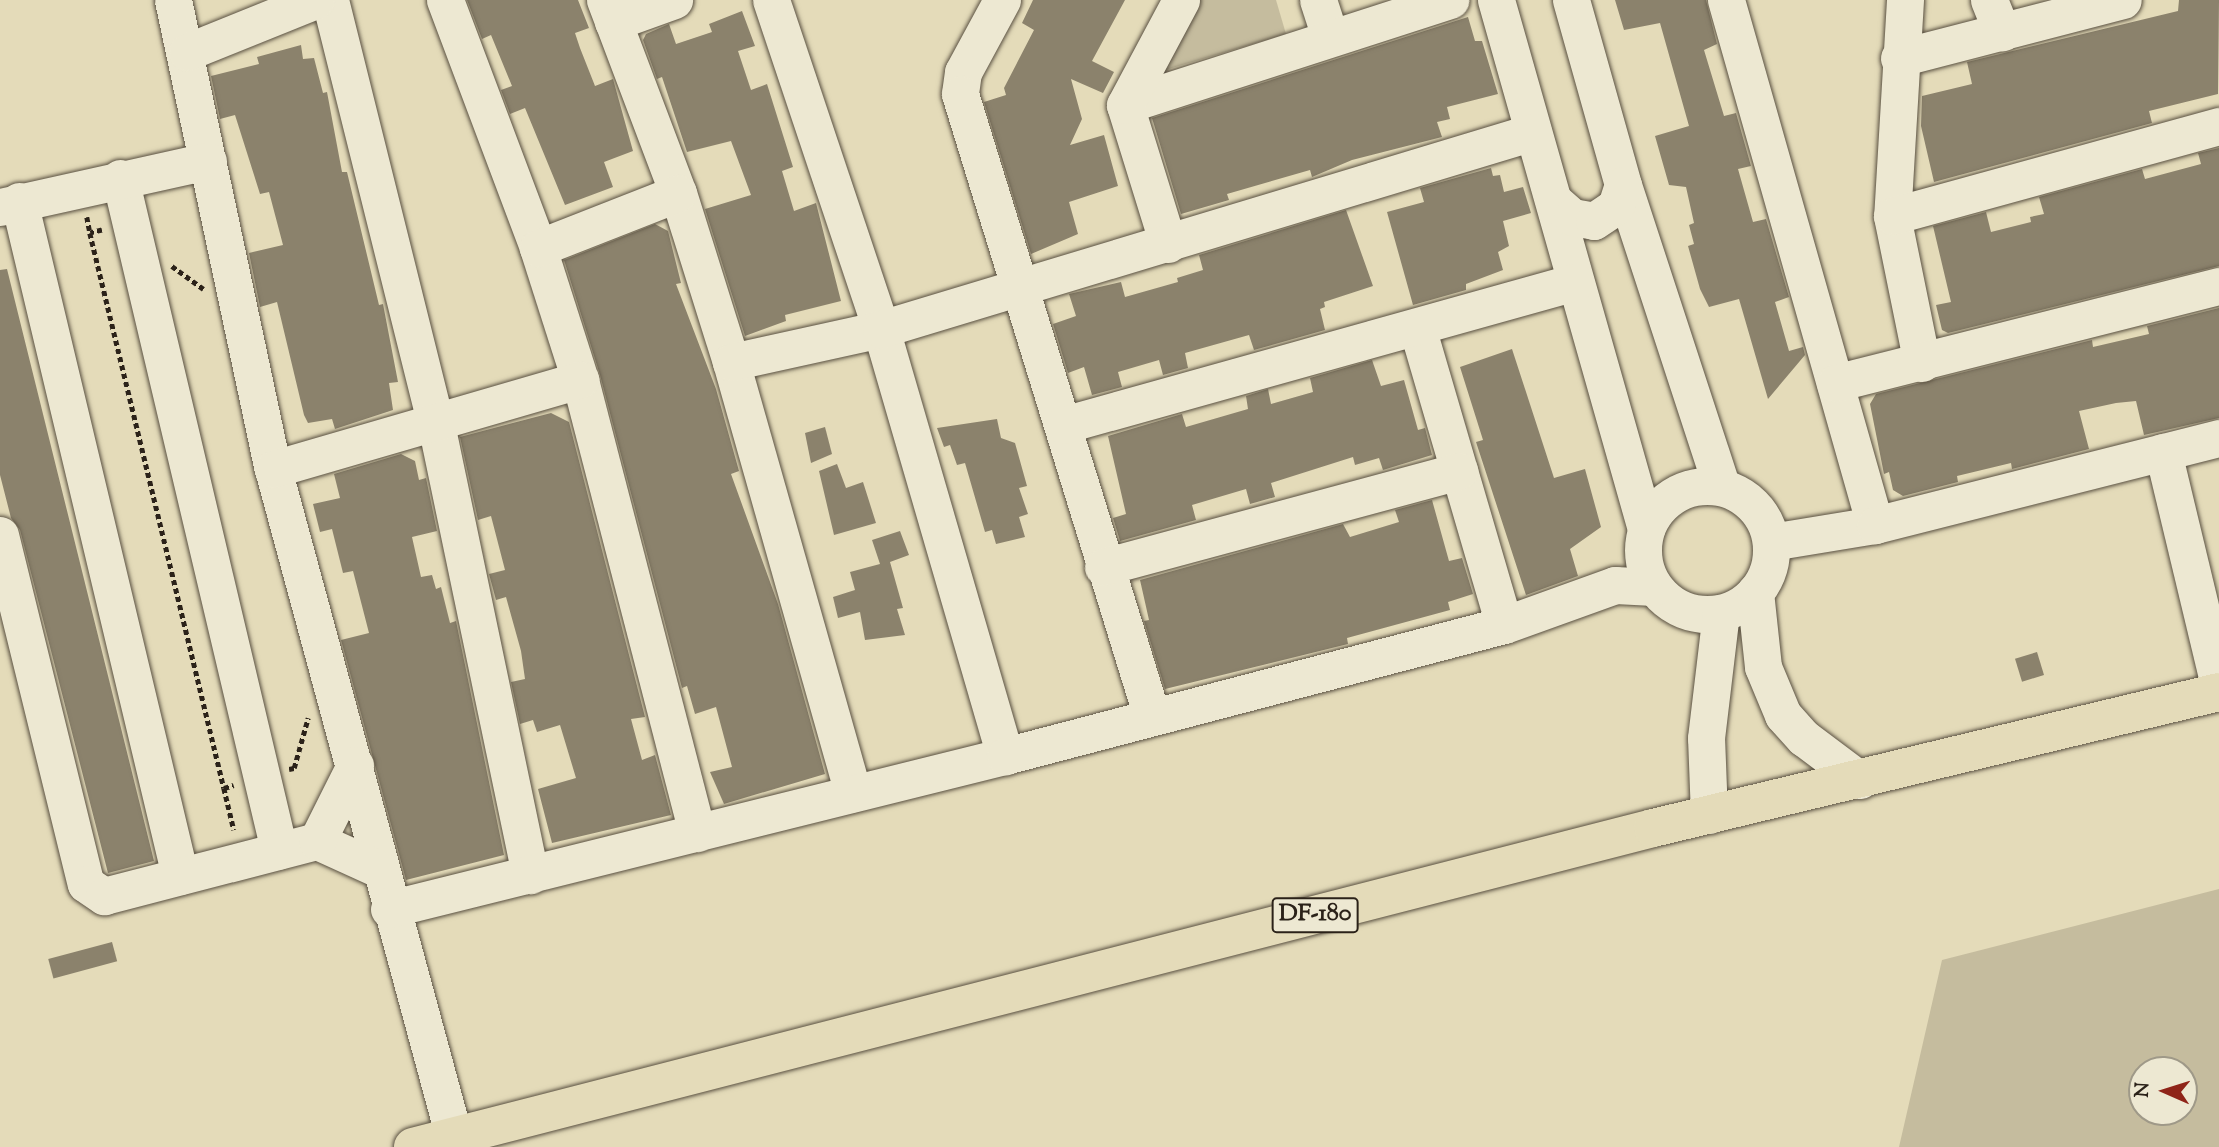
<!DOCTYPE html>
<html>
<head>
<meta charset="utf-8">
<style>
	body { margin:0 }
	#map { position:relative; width:2219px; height:1147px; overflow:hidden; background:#e4dbb9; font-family:"Sorts Mill Goudy",serif }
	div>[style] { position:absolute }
	.green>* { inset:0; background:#c5bc9e }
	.building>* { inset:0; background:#8b826c; transform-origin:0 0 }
	.path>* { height:4.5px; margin-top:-2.25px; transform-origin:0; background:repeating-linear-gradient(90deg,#2b2219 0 5px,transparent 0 8.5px) }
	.roads { filter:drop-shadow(0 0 2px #595041) drop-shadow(0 0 2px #595041) }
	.minor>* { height:37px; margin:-18.5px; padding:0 18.5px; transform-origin:18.5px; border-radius:18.5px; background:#ede8d2 }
	.minor>.ring { margin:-18.5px; padding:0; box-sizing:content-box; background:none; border:37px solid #ede8d2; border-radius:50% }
	.highway>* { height:38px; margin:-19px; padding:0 19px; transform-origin:19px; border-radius:19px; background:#e4dbb9 }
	span { translate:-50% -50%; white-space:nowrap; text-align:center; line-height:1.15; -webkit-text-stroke:5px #ede8d2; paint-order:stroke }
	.shield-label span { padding:2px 5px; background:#ede8d2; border:2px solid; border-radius:5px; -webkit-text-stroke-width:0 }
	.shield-label { font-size:24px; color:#2b2219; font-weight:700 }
	.north { position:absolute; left:2128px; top:1056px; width:70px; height:70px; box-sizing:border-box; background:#ede8d2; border:2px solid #9f9988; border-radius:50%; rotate:273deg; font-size:19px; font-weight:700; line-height:28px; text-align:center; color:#2b2219 }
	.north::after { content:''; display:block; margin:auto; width:24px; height:32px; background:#8f2418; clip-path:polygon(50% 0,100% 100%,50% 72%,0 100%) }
</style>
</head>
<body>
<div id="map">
	<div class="green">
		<div style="clip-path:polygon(1189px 0,1276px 0,1286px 34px,1145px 76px)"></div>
		<div style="clip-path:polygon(evenodd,2219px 889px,2219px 1147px,1899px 1147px,1942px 960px,2219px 889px,2184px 1070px,2184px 1112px,2142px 1112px,2142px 1070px,2184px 1070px)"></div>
	</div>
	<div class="building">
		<div style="clip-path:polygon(467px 0,578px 0,589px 28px,575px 33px,580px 48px,595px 86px,613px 79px,633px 151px,604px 162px,613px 187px,565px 205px,525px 108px,510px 114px,501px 90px,512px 86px,491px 35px,482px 39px)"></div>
		<div style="clip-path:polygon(1033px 0,1125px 0,1092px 61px,1114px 72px,1103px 93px,1071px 79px,1082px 119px,1070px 145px,1104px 135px,1118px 186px,1069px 202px,1078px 234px,1031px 254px,984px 102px,1006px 95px,1004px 88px,1034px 30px,1022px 23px)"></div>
		<div style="clip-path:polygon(1615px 0,1706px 0,1717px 44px,1704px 50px,1724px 116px,1736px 113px,1751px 166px,1738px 169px,1753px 222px,1766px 219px,1789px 297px,1775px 302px,1789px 351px,1803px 347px,1805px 355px,1768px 399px,1739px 299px,1709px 307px,1700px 289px,1688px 246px,1694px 244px,1689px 225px,1694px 223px,1686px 187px,1669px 185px,1655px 136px,1689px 126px,1660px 23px,1624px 30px)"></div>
		<div style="clip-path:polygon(2179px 0,2219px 0,2218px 94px,2149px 111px,2152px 123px,1934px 182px,1921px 126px,1922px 96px,1972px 84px,1967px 62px,2178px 11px)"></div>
		<div style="clip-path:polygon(742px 11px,755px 46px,738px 51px,751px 90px,767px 84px,793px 167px,782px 171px,794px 211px,816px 203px,841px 301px,785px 315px,786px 321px,745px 336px,705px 209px,751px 195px,731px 141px,687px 152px,662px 77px,657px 79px,643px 40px,646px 34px,669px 24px,676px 44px,712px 32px,709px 24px)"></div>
		<div style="clip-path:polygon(1468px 17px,1475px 41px,1482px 41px,1498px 94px,1447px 107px,1450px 119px,1437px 122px,1442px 137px,1352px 160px,1312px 177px,1310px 170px,1227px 194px,1229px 200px,1181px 214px,1152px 118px)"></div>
		<div style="clip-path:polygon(301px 45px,303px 59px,314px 58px,323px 93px,327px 92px,342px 172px,347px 172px,379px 305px,383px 304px,398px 382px,389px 383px,393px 410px,335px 429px,332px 419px,308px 423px,304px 415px,277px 302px,260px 307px,249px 253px,283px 245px,269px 192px,260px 194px,235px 115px,220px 119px,211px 76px,259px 64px,257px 57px)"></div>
		<div style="clip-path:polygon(2219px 148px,2219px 266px,1948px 333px,1942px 330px,1936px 305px,1951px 302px,1933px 226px,1986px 212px,1991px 232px,2031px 222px,2030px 217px,2044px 214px,2039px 197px,2142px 169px,2145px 179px,2201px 164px,2198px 153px)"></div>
		<div style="clip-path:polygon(1491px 168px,1493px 176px,1500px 175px,1504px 192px,1523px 187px,1531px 213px,1503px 221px,1509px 246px,1498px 252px,1503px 270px,1466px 284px,1466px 290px,1413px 305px,1387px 212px,1424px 202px,1420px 188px)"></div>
		<div style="clip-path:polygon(1346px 210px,1373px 286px,1324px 302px,1325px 307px,1320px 309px,1325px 330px,1254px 350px,1249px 335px,1185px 353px,1188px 368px,1163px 375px,1159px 360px,1118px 372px,1122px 387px,1092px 395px,1084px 367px,1068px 373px,1053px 324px,1076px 316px,1069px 294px,1121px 282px,1125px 297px,1178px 282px,1177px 278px,1203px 270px,1199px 255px)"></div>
		<div style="clip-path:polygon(655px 224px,668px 231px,681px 283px,676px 284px,716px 389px,739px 471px,731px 474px,778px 604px,825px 774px,724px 804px,710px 772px,732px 767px,716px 707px,695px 714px,687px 686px,682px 688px,600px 375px,564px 260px)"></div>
		<div style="clip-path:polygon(7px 269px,154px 861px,108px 873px,20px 530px,11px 518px,0 475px,0 270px)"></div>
		<div style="clip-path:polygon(2219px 308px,2219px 418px,2144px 435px,2136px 401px,2116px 403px,2079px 411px,2089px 449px,2012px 469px,2011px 463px,1957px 476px,1958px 482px,1903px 496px,1893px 490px,1889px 472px,1884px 474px,1870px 404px,1876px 394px,2092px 340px,2093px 347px,2149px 334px,2147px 326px)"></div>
		<div style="clip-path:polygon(1512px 349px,1554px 478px,1585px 469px,1601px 527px,1570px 549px,1578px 576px,1526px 595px,1476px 442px,1483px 440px,1460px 367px)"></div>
		<div style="clip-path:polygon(1372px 360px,1381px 386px,1404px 380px,1418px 430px,1425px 428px,1432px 455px,1383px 470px,1379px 458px,1355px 465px,1353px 457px,1271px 483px,1275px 497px,1250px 504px,1246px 489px,1192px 505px,1196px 520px,1120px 541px,1113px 518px,1126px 514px,1108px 436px,1182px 414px,1186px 427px,1248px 409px,1246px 396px,1268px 389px,1271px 404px,1313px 392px,1310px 378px)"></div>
		<div style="clip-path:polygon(551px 413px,569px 422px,645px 717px,631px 719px,642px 760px,655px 755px,671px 815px,552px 843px,538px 789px,576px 778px,560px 725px,537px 732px,533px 720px,520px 724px,511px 682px,525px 679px,521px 651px,506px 597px,496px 600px,489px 574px,505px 570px,491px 516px,478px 520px,460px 437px)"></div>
		<div style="clip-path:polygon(997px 419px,1001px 438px,1015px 443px,1027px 486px,1019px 488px,1028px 514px,1019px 517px,1025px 537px,996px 544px,992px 530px,985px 532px,965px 463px,957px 465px,950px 445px,944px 447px,937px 428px)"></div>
		<div style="clip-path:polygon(825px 427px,832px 454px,811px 463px,805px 433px)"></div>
		<div style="clip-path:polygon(401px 454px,415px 461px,419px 480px,426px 478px,437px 531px,412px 537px,421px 577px,432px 575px,436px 589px,441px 587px,450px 623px,456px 621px,504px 855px,406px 880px,341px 640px,369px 633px,353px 571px,343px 573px,332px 529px,320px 532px,313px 504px,340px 498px,334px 474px)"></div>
		<div style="clip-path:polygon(837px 464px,846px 488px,863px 482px,876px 523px,834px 535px,819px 471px)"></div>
		<div style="clip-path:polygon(1432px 500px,1449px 561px,1462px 558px,1473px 594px,1448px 602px,1450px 610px,1347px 638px,1348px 644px,1165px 689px,1144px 621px,1149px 620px,1140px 580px,1343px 524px,1350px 537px,1399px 522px,1395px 510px)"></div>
		<div style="clip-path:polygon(900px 531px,909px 555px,890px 562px,903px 608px,897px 609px,905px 635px,865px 640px,860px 612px,838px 618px,833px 597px,855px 590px,850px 572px,880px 564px,872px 540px)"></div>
		<div style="left:2037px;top:652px;width:24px;height:23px;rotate:73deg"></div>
		<div style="left:112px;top:942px;width:20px;height:66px;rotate:75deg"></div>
	</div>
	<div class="path">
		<div style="left:87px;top:217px;width:16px;rotate:79deg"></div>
		<div style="left:102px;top:230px;width:12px;rotate:166deg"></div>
		<div style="left:90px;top:233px;width:571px;rotate:76.43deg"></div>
		<div style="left:224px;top:788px;width:10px;rotate:-17deg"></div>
		<div style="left:172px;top:266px;width:39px;rotate:36deg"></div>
		<div style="left:289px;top:769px;width:5px;rotate:-11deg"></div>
		<div style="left:294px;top:768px;width:52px;rotate:-74.4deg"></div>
		<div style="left:224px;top:788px;width:43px;rotate:76.6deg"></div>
	</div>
	<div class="roads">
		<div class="minor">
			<div style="left:173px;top:0;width:480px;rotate:78deg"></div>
			<div style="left:273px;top:469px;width:692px;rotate:74.84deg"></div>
			<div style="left:330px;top:0;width:437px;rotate:76deg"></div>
			<div style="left:436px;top:424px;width:461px;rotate:78.2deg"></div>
			<div style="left:445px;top:0;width:265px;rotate:69.4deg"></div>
			<div style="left:538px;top:248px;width:139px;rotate:72.3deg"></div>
			<div style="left:580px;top:380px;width:468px;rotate:75.5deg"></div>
			<div style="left:605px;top:0;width:206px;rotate:69.3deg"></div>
			<div style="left:678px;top:193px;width:177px;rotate:72.6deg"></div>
			<div style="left:731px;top:362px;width:448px;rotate:74.2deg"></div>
			<div style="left:771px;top:0;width:347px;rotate:71.5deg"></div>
			<div style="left:881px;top:329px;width:445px;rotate:73.8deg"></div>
			<div style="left:1002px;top:0;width:82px;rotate:118.4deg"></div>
			<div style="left:963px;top:72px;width:22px;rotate:98deg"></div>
			<div style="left:960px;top:94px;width:652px;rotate:72.87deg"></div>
			<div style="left:1318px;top:0;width:39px;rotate:72deg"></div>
			<div style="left:1496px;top:0;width:550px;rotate:74.17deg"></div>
			<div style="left:1571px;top:0;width:192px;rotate:74.3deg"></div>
			<div style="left:1623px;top:185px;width:318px;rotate:71.9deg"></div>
			<div style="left:1726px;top:0;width:546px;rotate:74.16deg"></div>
			<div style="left:1905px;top:0;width:216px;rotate:93.4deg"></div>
			<div style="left:1892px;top:216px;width:150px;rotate:78.5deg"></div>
			<div style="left:1989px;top:0;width:35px;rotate:68deg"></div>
			<div style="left:613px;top:22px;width:65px;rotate:-19.8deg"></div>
			<div style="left:187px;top:52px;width:139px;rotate:-22deg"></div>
			<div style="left:1899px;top:58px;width:231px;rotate:-14.5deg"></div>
			<div style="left:1125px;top:105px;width:342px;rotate:-17.9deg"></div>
			<div style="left:120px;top:178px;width:691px;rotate:76.69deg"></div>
			<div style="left:19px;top:201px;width:694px;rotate:76.58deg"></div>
			<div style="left:1555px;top:202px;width:23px;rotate:41deg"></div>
			<div style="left:1572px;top:217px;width:22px;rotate:10deg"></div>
			<div style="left:1594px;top:221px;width:27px;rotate:-34deg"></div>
			<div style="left:1616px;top:206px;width:22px;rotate:-72deg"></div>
			<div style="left:0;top:207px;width:213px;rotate:-12.5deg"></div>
			<div style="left:1892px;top:216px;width:339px;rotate:-15.4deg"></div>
			<div style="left:1168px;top:244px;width:145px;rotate:-107.2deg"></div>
			<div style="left:1125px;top:105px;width:119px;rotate:-61.9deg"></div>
			<div style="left:538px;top:248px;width:150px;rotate:-21.4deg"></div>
			<div style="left:1417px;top:327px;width:310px;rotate:73.7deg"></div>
			<div style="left:731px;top:362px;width:154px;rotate:-12.4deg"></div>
			<div style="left:881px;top:329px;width:681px;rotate:-16.81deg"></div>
			<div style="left:1835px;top:383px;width:396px;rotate:-14.2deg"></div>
			<div style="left:1063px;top:425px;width:532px;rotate:-15.6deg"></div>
			<div style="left:2163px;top:452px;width:241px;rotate:76.5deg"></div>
			<div style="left:273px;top:469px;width:320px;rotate:-16.2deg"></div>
			<div class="ring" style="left:1643px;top:486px;width:91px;height:91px"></div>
			<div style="left:0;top:535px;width:359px;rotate:76.2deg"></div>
			<div style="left:86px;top:884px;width:22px;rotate:34deg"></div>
			<div style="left:104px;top:896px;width:220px;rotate:-14.5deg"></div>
			<div style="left:317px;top:841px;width:70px;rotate:24.4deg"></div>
			<div style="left:1771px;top:542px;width:105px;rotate:-9.3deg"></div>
			<div style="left:1875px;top:525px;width:355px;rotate:-14.2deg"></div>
			<div style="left:1103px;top:567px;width:369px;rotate:-15.1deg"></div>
			<div style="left:1755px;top:592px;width:75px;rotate:83.9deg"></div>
			<div style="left:1763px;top:667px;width:52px;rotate:67.4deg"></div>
			<div style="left:1783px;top:715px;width:31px;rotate:48deg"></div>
			<div style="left:1804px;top:738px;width:70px;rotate:36.9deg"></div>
			<div style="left:1709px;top:815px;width:77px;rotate:-92.2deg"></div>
			<div style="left:1706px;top:738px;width:126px;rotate:-83.2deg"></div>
			<div style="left:317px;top:841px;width:85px;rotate:-63.4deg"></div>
			<div style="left:389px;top:909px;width:635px;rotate:-13.95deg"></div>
			<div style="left:1005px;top:756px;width:516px;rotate:-14.71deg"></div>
			<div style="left:1504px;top:625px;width:118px;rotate:-19.8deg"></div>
			<div style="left:1615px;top:585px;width:39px;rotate:3deg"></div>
		</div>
		<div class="highway">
			<div style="left:413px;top:1147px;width:1280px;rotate:-14.43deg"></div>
			<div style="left:1653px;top:828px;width:582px;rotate:-13.51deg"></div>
		</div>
	</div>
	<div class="shield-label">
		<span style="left:1315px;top:915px">DF-180</span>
	</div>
	<div class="north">N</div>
</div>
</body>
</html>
